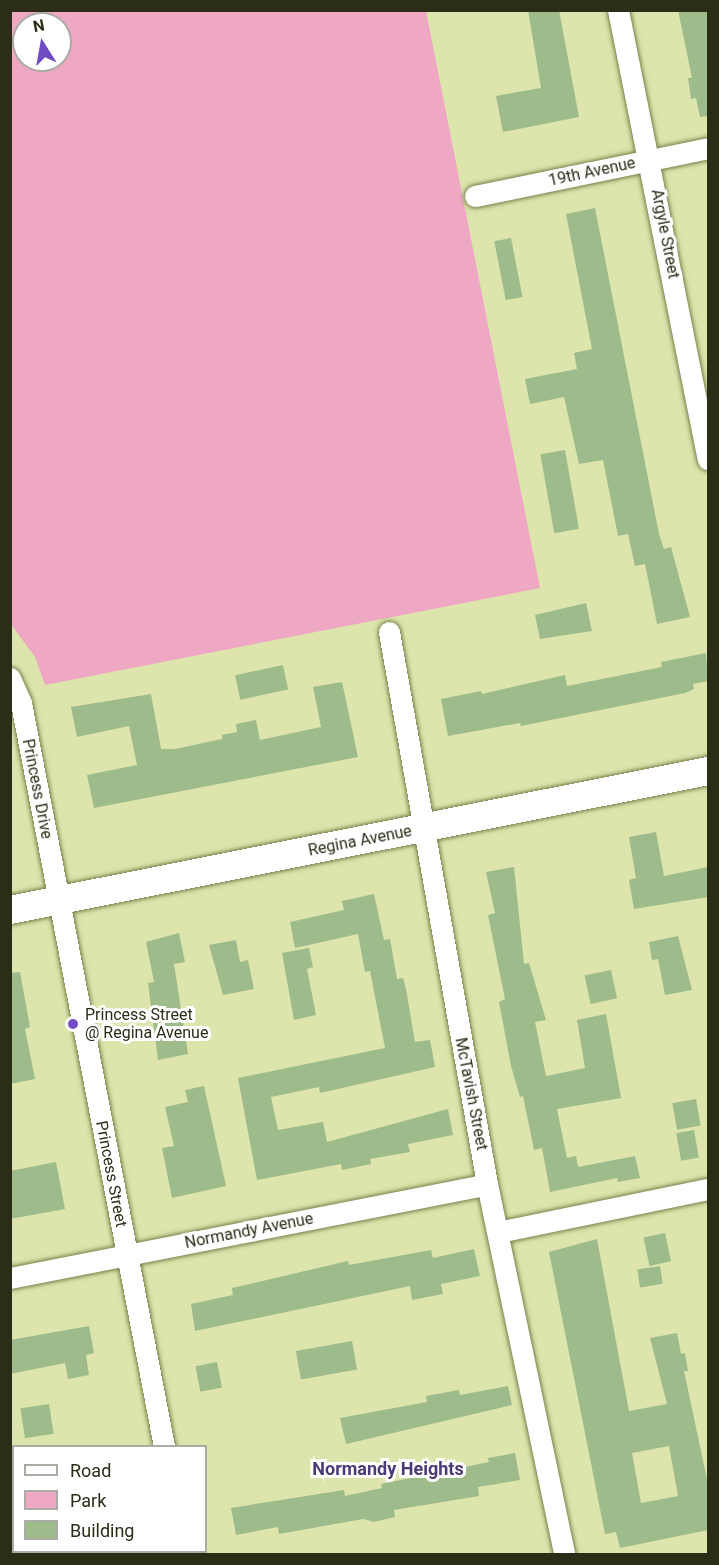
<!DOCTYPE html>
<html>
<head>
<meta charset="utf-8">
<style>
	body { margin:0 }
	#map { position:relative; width:719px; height:1565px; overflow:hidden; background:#dde4ac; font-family:Roboto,sans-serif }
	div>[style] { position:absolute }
	.green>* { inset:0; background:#eea8c3 }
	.building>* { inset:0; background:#9ebb8c; transform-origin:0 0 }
	.roads { filter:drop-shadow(0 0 2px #7a804c) drop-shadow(0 0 2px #7a804c) }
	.street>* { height:21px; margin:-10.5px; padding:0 10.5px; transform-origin:10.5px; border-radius:10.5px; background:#fff }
	.secondary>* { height:28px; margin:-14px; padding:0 14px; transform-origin:14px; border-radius:14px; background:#fff }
	.dots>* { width:16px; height:16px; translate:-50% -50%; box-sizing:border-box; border:3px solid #fff; border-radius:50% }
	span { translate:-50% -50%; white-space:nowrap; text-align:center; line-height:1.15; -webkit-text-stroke:6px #fff; paint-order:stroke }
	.street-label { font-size:16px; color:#2b2d17 }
	.poi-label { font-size:16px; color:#2b2d17 }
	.left { translate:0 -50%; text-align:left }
	.neighbourhood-label { font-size:18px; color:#4b3a77; font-weight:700 }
	.frame { position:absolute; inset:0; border:12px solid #2b2d17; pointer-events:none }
	.legend { position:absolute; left:12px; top:1445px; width:195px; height:108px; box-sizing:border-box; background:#fff; border:2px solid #aaaba2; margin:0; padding:8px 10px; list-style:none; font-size:18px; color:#2b2d17 }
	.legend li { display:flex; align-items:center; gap:12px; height:30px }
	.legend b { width:30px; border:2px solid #aaaba2 }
	.north { position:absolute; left:12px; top:12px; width:60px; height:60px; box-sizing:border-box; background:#fff; border:2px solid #aaaba2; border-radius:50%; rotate:349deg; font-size:16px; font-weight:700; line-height:24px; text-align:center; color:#2b2d17 }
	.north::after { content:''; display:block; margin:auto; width:21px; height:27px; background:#714bc3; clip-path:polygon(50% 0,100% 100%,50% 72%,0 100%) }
</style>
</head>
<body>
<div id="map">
	<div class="green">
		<div style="clip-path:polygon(evenodd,10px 11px,426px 11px,540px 588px,45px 685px,35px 657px,10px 623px,10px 11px,24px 24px,60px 24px,60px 60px,24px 60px,24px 24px)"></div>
	</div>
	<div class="building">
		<div style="clip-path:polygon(528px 10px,559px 10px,579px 117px,503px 132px,496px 96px,541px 88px)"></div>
		<div style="clip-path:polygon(678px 10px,708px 10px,708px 116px,700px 117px,696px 98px,691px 99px,688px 78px,692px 78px)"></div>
		<div style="clip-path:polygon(595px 208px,659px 534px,664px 549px,671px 547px,690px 617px,657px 624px,645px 564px,635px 566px,628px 534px,618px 536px,603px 460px,579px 464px,564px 397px,530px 404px,525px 379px,577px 369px,574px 353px,592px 349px,566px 214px)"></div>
		<div style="left:511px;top:238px;width:60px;height:17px;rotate:79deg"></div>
		<div style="left:565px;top:450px;width:80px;height:25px;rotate:80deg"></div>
		<div style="clip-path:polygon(586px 603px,592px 631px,540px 639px,535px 615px)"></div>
		<div style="clip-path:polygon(706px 653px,708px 681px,693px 684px,694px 689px,685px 693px,521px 726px,520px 723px,448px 736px,441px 699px,481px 691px,482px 694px,565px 675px,567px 686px,662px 667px,661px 662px)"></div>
		<div style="left:283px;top:665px;width:25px;height:49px;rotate:78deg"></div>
		<div style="clip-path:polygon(342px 682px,358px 757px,94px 808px,87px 775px,137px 765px,129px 726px,77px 737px,71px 707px,151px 694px,161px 749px,175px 749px,222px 739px,222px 735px,237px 732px,236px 724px,256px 720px,260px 740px,321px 727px,313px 687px)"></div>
		<div style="clip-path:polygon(656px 832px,664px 876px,708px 867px,708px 897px,634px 909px,629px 880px,636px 878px,629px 837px)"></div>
		<div style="clip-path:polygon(514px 867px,524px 964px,529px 963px,546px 1020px,535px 1022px,546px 1076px,585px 1068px,577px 1020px,606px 1014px,621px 1098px,557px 1109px,567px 1158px,576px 1156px,578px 1167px,635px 1156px,640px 1178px,618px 1182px,617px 1178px,550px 1192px,542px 1148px,534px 1150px,523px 1096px,520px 1097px,511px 1066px,499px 1002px,505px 999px,488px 915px,495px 913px,486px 872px)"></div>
		<div style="clip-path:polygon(374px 894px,384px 940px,390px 939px,397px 979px,403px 978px,406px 989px,415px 1042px,430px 1040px,435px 1067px,320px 1093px,319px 1087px,271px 1097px,278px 1130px,323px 1122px,327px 1142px,448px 1109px,453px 1135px,408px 1144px,410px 1152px,370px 1159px,371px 1164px,342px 1170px,341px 1164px,257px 1180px,238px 1078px,385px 1048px,370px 971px,365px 972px,358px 934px,295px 948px,290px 922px,344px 910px,342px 901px)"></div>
		<div style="clip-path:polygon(179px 933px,185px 962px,174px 964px,188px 1054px,158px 1060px,148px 983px,154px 982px,146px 942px)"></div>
		<div style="clip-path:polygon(678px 936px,692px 990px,665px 995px,658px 959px,652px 960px,649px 942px)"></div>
		<div style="clip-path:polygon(236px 940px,240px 962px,248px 960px,254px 989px,223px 995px,209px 945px)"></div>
		<div style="clip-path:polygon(309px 948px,313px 967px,307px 969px,316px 1015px,294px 1020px,282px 953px)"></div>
		<div style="left:611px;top:970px;width:29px;height:27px;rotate:78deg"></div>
		<div style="clip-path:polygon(20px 972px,30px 1027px,25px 1029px,35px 1079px,10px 1084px,10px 973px)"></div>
		<div style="clip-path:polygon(204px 1086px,226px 1186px,172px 1198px,162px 1148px,174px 1146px,165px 1107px,188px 1102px,185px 1090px)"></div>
		<div style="left:696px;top:1099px;width:27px;height:24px;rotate:80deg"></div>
		<div style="left:694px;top:1130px;width:28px;height:18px;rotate:80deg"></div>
		<div style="clip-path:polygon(56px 1162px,65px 1209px,10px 1219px,10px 1171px)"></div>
		<div style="left:665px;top:1233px;width:29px;height:22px;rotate:78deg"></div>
		<div style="clip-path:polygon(evenodd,597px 1239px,629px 1411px,667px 1404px,650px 1338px,677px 1333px,681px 1354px,685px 1353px,688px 1371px,684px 1371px,708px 1484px,708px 1530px,620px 1548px,616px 1532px,605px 1534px,549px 1252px,597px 1239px,669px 1446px,678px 1496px,641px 1503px,632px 1453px,669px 1446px)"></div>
		<div style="clip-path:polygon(474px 1249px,480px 1276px,441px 1284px,443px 1294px,412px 1300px,410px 1286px,195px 1331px,191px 1304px,233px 1295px,232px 1288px,348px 1261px,349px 1265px,431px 1250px,433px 1258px)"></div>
		<div style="left:660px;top:1266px;width:18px;height:23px;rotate:81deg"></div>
		<div style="clip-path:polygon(89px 1326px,94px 1353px,86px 1355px,89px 1375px,68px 1379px,65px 1363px,10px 1374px,10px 1340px)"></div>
		<div style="left:352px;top:1341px;width:29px;height:57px;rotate:80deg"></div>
		<div style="left:217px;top:1362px;width:26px;height:22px;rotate:79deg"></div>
		<div style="clip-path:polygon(508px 1386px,512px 1405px,346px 1444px,340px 1418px,427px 1402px,426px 1396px,459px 1390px,460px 1395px)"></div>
		<div style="left:49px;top:1404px;width:30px;height:29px;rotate:81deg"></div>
		<div style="clip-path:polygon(515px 1453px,520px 1480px,478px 1487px,479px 1496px,394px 1510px,395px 1517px,374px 1522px,363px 1519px,279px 1534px,278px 1527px,236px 1535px,231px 1508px,344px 1490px,345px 1496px,382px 1488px,381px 1484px,489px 1462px,488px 1458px)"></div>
	</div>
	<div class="roads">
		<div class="street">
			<div style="left:618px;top:10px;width:458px;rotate:78.7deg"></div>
			<div style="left:475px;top:196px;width:238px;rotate:-11.6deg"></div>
			<div style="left:389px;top:632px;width:561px;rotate:79.93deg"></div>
			<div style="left:487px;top:1184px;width:378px;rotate:78.2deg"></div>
			<div style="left:10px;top:678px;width:27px;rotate:66deg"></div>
			<div style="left:21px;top:703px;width:757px;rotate:79.11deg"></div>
			<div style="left:498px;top:1232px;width:214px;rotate:-11.6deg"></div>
			<div style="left:10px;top:1278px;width:486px;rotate:-11.1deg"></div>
			<div style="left:185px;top:1552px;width:2px;rotate:63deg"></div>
		</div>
		<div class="secondary">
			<div style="left:10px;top:910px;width:712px;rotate:-11.26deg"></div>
		</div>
	</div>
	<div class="dots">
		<div style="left:73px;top:1024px;background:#714bc3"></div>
	</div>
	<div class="street-label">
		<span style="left:592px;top:172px;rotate:-12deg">19th Avenue</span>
		<span style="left:665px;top:234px;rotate:79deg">Argyle Street</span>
		<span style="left:37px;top:789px;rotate:79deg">Princess Drive</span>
		<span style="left:360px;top:841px;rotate:-11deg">Regina Avenue</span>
		<span style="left:471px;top:1094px;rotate:79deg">McTavish Street</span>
		<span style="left:111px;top:1174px;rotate:79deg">Princess Street</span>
		<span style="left:249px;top:1231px;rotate:-11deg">Normandy Avenue</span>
	</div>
	<div class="poi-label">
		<span class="left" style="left:85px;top:1024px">Princess Street<br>@ Regina Avenue</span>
	</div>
	<div class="neighbourhood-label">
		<span style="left:388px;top:1469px">Normandy Heights</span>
	</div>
	<div class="frame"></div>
	<ul class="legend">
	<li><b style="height:8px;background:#fff"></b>Road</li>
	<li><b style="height:16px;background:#eea8c3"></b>Park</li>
	<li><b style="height:16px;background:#9ebb8c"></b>Building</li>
	</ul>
	<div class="north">N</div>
</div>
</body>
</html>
